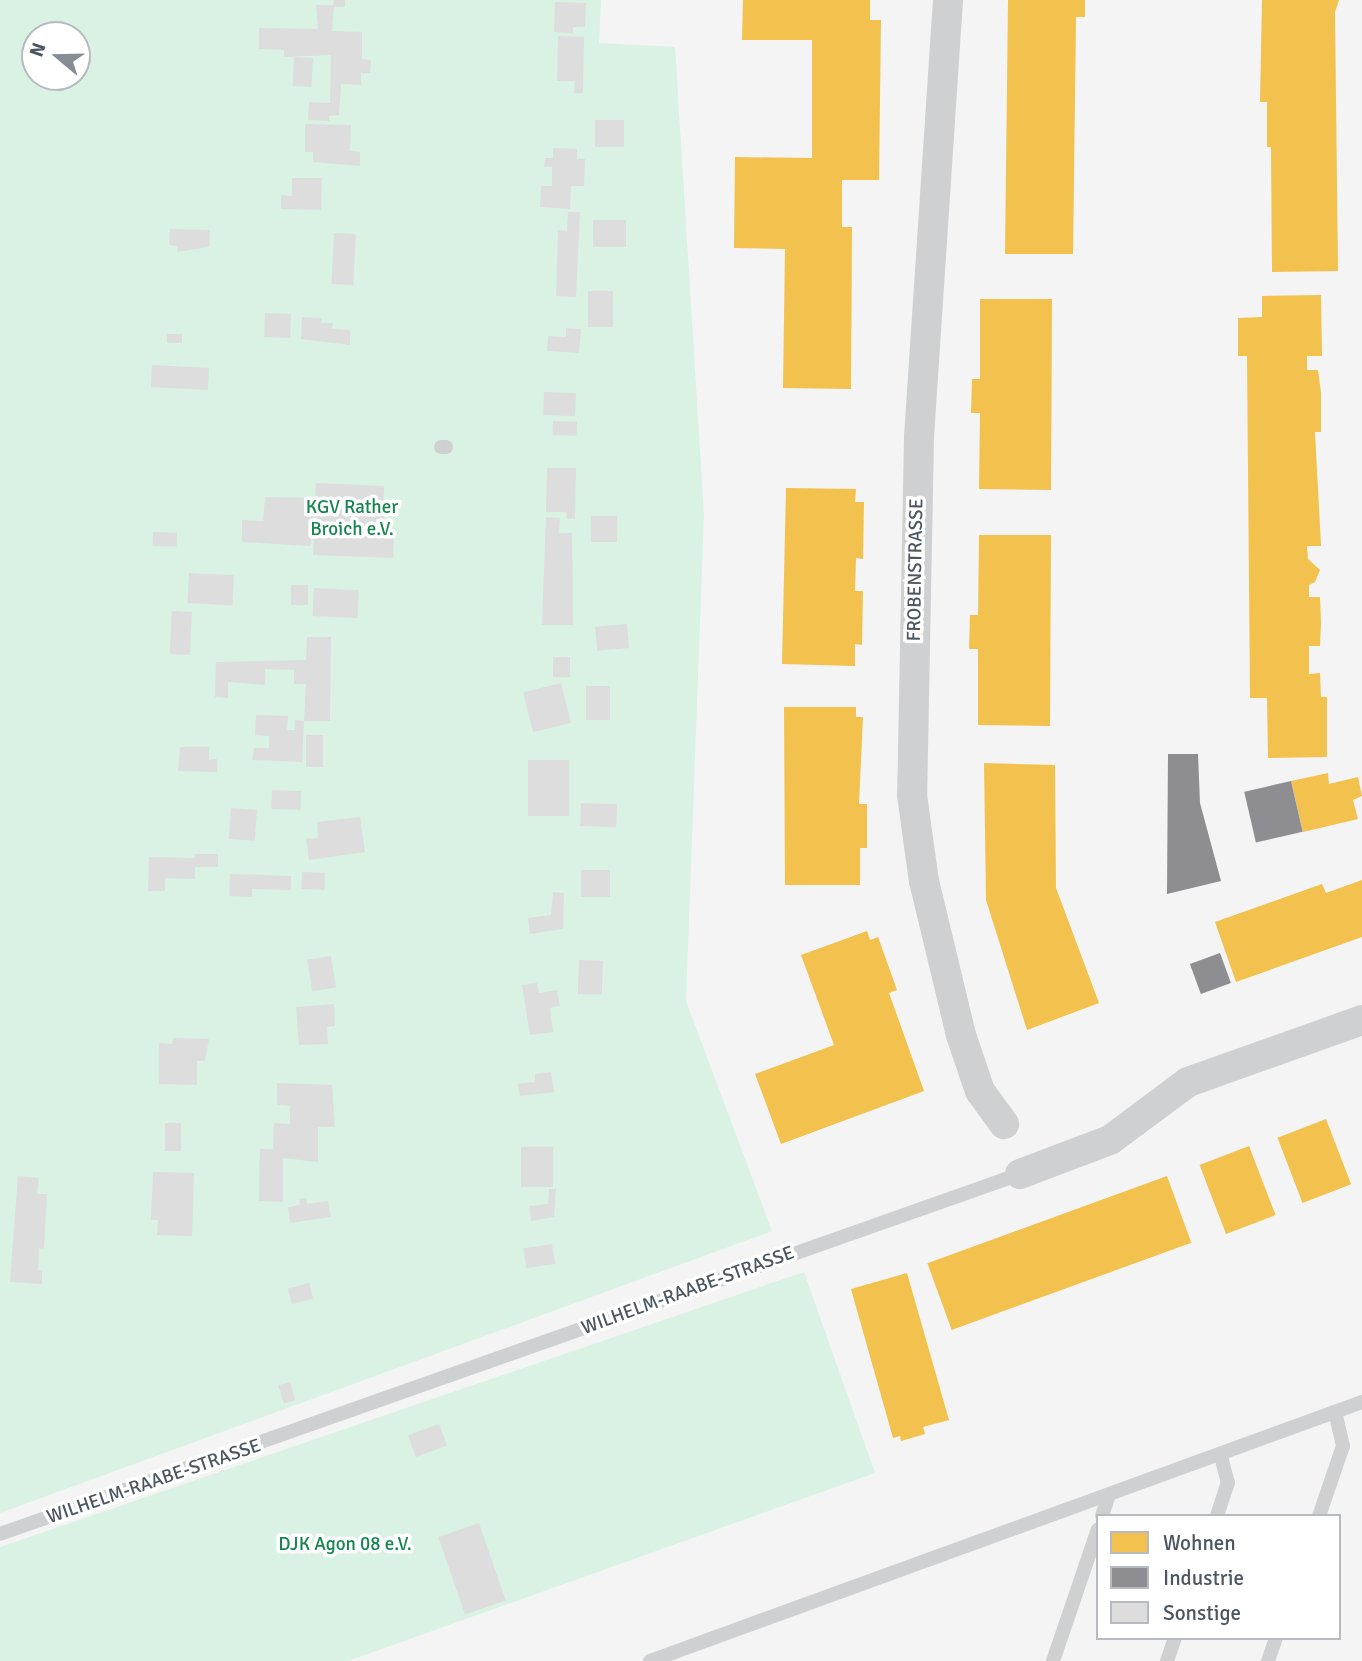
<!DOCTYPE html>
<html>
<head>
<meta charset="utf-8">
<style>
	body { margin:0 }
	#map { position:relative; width:1362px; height:1661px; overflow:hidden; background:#f4f4f4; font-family:Signika,sans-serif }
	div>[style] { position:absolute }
	.green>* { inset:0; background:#d9f2e3 }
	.homes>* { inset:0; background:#f2c14e; transform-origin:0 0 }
	.industry>* { inset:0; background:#8d8d92; transform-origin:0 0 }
	.building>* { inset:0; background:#ddddde; transform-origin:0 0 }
	.lane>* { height:14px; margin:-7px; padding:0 7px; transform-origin:7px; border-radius:7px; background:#ced0d2 }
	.street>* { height:30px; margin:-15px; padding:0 15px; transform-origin:15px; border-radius:15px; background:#ced0d2 }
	span { translate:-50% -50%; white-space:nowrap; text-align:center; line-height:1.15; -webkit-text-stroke:7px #fff; paint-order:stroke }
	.park-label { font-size:19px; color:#17864f }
	.street-label { font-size:19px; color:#4a5661 }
	.legend { position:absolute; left:1096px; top:1514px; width:245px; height:126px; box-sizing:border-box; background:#fff; border:2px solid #b7bbc0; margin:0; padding:9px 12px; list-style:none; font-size:21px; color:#4a5661 }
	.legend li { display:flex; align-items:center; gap:14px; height:35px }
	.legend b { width:35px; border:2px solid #b7bbc0 }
	.north { position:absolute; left:21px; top:21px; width:70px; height:70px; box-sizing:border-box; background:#fff; border:2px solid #b7bbc0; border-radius:50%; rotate:289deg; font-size:19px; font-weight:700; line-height:28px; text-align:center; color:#4a5661 }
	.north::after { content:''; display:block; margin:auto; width:24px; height:32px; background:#868d94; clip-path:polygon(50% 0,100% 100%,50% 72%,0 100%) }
</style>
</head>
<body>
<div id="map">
	<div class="green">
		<div style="clip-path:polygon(evenodd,0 0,601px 0,599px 43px,675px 47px,704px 514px,686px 1001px,772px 1231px,0 1513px,0 0,35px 35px,77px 35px,77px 77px,35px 77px,35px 35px)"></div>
		<div style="clip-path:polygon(804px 1272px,875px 1473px,348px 1661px,0 1661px,0 1547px)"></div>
	</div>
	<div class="homes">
		<div style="clip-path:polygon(743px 0,870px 0,870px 20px,881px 20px,879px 180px,842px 180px,842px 227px,852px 227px,851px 389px,783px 388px,785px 249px,734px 248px,735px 157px,812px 158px,812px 40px,742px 40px)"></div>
		<div style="clip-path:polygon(1008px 0,1085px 0,1085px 17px,1076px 17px,1073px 254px,1005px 254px)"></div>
		<div style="clip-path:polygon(1262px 0,1339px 0,1335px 12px,1338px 271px,1272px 272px,1271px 147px,1267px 147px,1267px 102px,1260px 102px)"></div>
		<div style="clip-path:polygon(1321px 295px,1322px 356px,1307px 356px,1307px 370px,1318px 370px,1321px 393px,1321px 432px,1315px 432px,1321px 546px,1307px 546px,1308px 559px,1320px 570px,1315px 582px,1309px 585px,1309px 597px,1320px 597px,1321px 622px,1320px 646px,1309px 646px,1309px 674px,1320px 673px,1321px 697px,1327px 697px,1327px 757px,1268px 758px,1267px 698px,1250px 698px,1247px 356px,1238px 356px,1238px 318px,1262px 317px,1262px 296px)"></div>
		<div style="clip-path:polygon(980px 299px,1052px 299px,1051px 490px,979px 489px,980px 413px,971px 413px,972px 379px,980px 379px)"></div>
		<div style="clip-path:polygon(786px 488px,856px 489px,855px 502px,864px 502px,863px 559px,856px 558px,855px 591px,863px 591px,862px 645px,855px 644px,855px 666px,782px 664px)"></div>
		<div style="clip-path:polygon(979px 535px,1051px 535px,1050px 726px,978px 725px,978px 649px,969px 649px,970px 615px,978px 615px)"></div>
		<div style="clip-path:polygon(784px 707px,856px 707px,856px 717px,863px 717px,859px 804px,867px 804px,867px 848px,860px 848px,860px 885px,785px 885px)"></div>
		<div style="clip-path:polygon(984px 763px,1055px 765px,1056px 888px,1099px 1003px,1027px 1030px,986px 900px)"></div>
		<div style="clip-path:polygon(1328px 773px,1329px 784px,1358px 777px,1362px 796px,1353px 800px,1358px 819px,1303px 832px,1291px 781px)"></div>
		<div style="clip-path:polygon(1362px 880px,1362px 937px,1236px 982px,1215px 922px,1322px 884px,1326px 893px)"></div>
		<div style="clip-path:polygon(867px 931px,870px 940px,878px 937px,897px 990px,889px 993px,924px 1091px,781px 1144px,755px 1074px,834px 1045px,801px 955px)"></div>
		<div style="left:1326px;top:1119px;width:70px;height:52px;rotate:69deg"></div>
		<div style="left:1249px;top:1146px;width:74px;height:53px;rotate:69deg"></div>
		<div style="left:1167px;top:1176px;width:71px;height:255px;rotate:70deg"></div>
		<div style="clip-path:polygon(907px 1273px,949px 1420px,923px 1427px,925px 1434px,901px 1441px,900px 1436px,893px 1438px,851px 1289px)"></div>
	</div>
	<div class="industry">
		<div style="clip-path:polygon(1168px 754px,1198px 754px,1200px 803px,1221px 881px,1167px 894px)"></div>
		<div style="left:1291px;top:781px;width:52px;height:48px;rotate:77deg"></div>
		<div style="left:1220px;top:953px;width:32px;height:32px;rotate:70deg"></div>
	</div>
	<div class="building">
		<div style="clip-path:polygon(334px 0,345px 0,345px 7px,334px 7px,332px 31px,362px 32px,362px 59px,371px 60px,370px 73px,361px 73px,361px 85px,341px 84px,339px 115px,329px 116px,329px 121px,308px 120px,309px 102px,330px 103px,331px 55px,284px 57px,284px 50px,259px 49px,259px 28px,318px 29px,316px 5px,333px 5px)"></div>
		<div style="clip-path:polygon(555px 2px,586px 3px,585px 27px,573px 27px,573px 33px,554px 32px)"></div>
		<div style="clip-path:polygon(558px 36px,584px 37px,583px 93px,574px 93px,575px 81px,557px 81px)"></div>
		<div style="left:294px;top:57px;width:19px;height:29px;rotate:3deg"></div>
		<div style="left:595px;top:120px;width:29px;height:27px"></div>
		<div style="clip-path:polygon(305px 124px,351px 125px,350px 151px,360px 152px,360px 166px,313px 162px,313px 152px,305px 152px)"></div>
		<div style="clip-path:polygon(553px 148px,577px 149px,577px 159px,585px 159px,584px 186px,571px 186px,570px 209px,540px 207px,541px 186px,552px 186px,552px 167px,544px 167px,545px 158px,553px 158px)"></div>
		<div style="clip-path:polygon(292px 178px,322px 178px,321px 210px,281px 209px,281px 195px,292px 196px)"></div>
		<div style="clip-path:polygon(568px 212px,580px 212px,576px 297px,556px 296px,558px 230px,567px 231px)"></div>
		<div style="left:593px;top:220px;width:33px;height:27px"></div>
		<div style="clip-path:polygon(170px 229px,210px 230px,209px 247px,177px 252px,178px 246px,169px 245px)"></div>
		<div style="left:334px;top:233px;width:22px;height:51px;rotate:3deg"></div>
		<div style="left:588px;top:291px;width:25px;height:36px"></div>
		<div style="left:265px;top:313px;width:26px;height:24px;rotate:2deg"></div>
		<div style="clip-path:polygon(302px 317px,322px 318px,321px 323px,333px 323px,332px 329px,350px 330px,350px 345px,301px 339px)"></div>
		<div style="clip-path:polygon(566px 328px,581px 329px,579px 353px,547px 351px,548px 336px,566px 337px)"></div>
		<div style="left:167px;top:334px;width:15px;height:9px"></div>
		<div style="left:152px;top:365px;width:57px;height:22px;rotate:3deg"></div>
		<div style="left:544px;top:392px;width:32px;height:23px;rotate:2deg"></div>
		<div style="left:553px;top:421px;width:24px;height:14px;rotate:2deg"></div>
		<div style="clip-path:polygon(547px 468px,576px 468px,575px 519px,567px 519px,566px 512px,546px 512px)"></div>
		<div style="clip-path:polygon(316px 483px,384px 486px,383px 533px,394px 534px,393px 558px,313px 555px)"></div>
		<div style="clip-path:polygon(265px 497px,314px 498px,311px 546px,242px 542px,242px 520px,263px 521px)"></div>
		<div style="left:591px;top:516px;width:26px;height:26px"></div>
		<div style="clip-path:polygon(546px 517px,560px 518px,559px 533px,572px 533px,573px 625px,542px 625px)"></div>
		<div style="left:153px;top:532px;width:24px;height:14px;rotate:2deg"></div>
		<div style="left:189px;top:573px;width:45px;height:30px;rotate:3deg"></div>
		<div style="left:291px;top:585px;width:17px;height:20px"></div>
		<div style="left:314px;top:588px;width:45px;height:28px;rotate:3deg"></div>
		<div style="left:172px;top:611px;width:20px;height:43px;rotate:3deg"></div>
		<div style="left:627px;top:624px;width:24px;height:32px;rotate:85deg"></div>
		<div style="clip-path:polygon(307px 637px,331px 637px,330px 721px,304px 721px,306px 684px,294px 684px,294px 670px,265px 669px,265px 685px,228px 682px,228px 698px,215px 697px,216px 662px,306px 660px)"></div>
		<div style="left:553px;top:657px;width:17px;height:20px"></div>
		<div style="left:561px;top:683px;width:41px;height:39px;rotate:76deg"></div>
		<div style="left:586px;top:686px;width:24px;height:34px"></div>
		<div style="clip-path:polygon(256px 715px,288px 716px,287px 730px,295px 730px,295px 720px,304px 721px,302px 762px,252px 760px,254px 748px,269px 748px,269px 736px,255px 735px)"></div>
		<div style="left:306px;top:735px;width:17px;height:32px"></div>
		<div style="clip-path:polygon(180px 747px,209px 747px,209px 760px,217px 759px,217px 772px,178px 771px)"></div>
		<div style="left:528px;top:760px;width:41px;height:56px"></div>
		<div style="left:272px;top:790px;width:29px;height:19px;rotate:2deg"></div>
		<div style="left:581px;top:803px;width:36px;height:23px;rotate:2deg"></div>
		<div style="left:231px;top:808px;width:26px;height:31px;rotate:4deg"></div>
		<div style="clip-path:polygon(360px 817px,365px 852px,309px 860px,306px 839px,318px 838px,317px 822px)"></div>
		<div style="clip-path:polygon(195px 854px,218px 854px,218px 867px,195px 867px,195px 879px,165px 878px,165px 891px,148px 891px,149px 857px,195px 858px)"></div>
		<div style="left:581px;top:870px;width:29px;height:27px"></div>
		<div style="left:302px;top:872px;width:23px;height:17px;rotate:2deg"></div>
		<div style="clip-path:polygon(230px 874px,291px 876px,291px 890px,252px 889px,252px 897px,229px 896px)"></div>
		<div style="clip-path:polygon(553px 892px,564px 893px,563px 929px,530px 934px,528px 918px,551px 915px)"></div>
		<div style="left:331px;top:956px;width:32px;height:24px;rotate:81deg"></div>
		<div style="left:579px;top:960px;width:24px;height:34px;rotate:2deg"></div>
		<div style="clip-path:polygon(537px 983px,539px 993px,557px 990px,560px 1006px,550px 1008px,553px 1032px,530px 1035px,522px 985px)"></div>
		<div style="clip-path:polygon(334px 1004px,335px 1026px,327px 1027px,328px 1044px,299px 1045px,296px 1007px)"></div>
		<div style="clip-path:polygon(173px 1038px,209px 1039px,205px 1061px,197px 1061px,197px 1085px,159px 1084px,159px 1043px,172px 1044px)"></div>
		<div style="clip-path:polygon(551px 1072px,554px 1092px,520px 1096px,518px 1084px,535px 1082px,535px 1074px)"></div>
		<div style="clip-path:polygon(277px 1083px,332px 1085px,335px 1127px,318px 1127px,318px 1162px,283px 1158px,283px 1202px,259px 1201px,260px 1149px,273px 1149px,274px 1123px,290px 1124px,290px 1106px,277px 1105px)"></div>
		<div style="left:165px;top:1123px;width:16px;height:28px"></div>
		<div style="left:521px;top:1147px;width:32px;height:40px"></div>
		<div style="clip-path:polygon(153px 1172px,194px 1173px,192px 1236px,157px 1235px,158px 1220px,151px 1220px)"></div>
		<div style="clip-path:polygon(18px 1176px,39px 1178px,37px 1194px,47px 1194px,44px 1249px,39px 1248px,38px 1270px,42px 1271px,42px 1284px,10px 1282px)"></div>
		<div style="clip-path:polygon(549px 1189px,556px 1189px,554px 1217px,531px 1221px,529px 1206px,548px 1204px)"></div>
		<div style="clip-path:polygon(306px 1198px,307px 1204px,328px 1201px,331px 1217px,290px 1223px,288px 1207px,300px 1205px,299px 1199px)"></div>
		<div style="left:552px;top:1244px;width:20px;height:29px;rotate:81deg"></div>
		<div style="left:309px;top:1283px;width:16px;height:22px;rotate:75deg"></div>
		<div style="left:290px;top:1382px;width:19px;height:12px;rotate:74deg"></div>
		<div style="left:439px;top:1424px;width:23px;height:33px;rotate:70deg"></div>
		<div style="left:479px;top:1523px;width:82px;height:43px;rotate:71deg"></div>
	</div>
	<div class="lane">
		<div style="left:441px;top:447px;width:5px"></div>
		<div style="left:1102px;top:1516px;width:22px;rotate:-72deg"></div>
		<div style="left:1217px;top:1516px;width:35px;rotate:-72deg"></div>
		<div style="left:1228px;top:1483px;width:30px;rotate:-105deg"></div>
		<div style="left:1319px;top:1516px;width:74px;rotate:-71.1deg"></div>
		<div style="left:1343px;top:1446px;width:35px;rotate:-103deg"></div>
		<div style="left:0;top:1534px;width:1082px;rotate:-19.44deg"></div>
		<div style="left:650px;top:1661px;width:758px;rotate:-19.99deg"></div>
		<div style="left:1053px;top:1661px;width:139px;rotate:-71.2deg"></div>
		<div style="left:1167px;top:1661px;width:24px;rotate:-71deg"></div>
		<div style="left:1268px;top:1661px;width:24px;rotate:-71deg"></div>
	</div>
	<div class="street">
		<div style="left:948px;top:0;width:439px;rotate:93.8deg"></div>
		<div style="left:919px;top:438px;width:357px;rotate:91.1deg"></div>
		<div style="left:912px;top:795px;width:87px;rotate:82.1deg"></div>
		<div style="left:924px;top:881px;width:158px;rotate:76.5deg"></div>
		<div style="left:961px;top:1035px;width:59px;rotate:71.3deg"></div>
		<div style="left:980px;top:1091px;width:41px;rotate:54deg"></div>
		<div style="left:1020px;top:1174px;width:96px;rotate:-20.7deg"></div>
		<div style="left:1110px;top:1140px;width:97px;rotate:-36.6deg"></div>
		<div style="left:1188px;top:1082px;width:185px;rotate:-19.6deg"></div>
	</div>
	<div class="park-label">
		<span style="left:352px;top:519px">KGV Rather<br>Broich e.V.</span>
		<span style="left:345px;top:1545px">DJK Agon 08 e.V.</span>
	</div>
	<div class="street-label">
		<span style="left:916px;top:570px;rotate:-89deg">FROBENSTRASSE</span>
		<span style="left:688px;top:1291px;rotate:-20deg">WILHELM-RAABE-STRASSE</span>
		<span style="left:154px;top:1482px;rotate:-19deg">WILHELM-RAABE-STRASSE</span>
	</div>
	<ul class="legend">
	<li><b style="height:19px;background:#f2c14e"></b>Wohnen</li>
	<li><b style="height:19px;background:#8d8d92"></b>Industrie</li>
	<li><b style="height:19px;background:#ddddde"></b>Sonstige</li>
	</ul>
	<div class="north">N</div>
</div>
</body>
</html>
